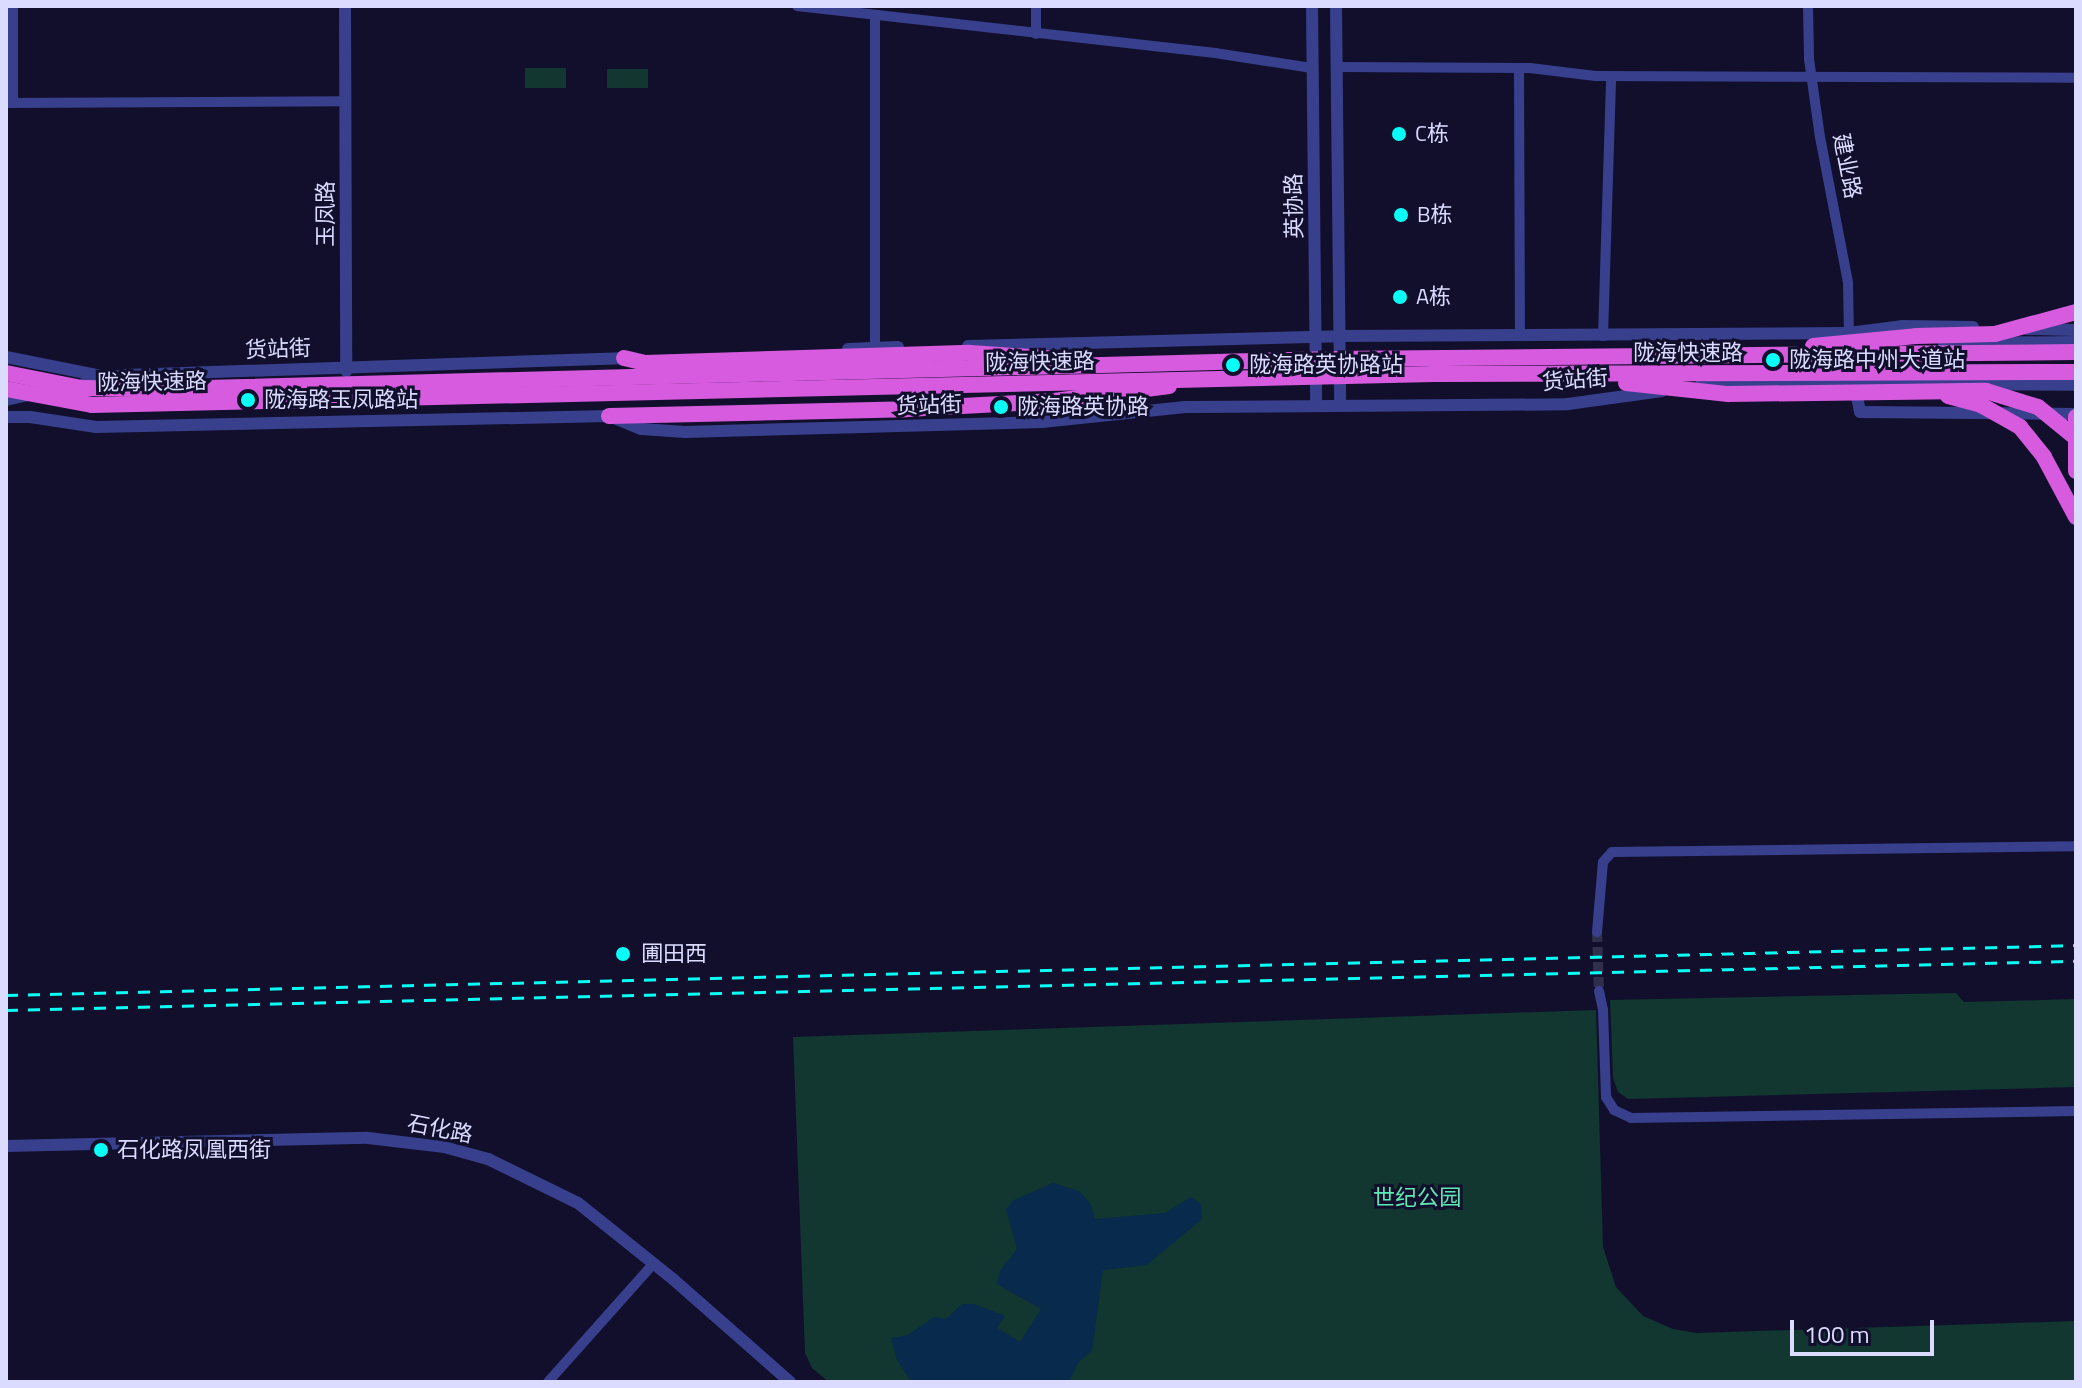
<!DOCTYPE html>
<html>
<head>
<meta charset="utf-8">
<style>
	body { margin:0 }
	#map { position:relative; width:2082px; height:1388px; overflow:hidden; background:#110f2c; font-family:"Titillium Web","Noto Sans SC",sans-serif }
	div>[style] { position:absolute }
	.green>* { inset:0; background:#123630; transform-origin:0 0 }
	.water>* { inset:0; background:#072a4d }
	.minor-tunnel>* { height:10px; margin-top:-5px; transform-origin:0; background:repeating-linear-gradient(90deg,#2f2e4c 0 10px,transparent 0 15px) }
	.minor>* { height:10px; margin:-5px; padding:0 5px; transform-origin:5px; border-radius:5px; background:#38408e }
	.tertiary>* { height:12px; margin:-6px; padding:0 6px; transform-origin:6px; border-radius:6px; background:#38408e }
	.trunk>* { height:16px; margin:-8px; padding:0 8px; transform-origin:8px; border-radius:8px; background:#d75bde }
	.rail>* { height:3px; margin-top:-1.5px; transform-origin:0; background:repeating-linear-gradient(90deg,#06fff7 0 12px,transparent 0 22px) }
	.trunk-bridge>* { height:16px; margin:-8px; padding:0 8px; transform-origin:8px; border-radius:8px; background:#d75bde }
	.dots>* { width:22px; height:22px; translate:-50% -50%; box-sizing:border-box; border:4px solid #110f2c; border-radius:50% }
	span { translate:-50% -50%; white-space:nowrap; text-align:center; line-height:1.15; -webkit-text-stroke:6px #110f2c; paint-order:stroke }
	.poi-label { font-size:22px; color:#dadbff }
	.left { translate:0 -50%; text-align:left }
	.street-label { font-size:22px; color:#dadbff }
	.park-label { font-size:22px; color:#5ee8b3 }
	.frame { position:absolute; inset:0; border:8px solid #dadbff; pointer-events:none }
	.scale { position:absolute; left:1790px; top:1320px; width:144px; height:36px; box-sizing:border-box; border:4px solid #dadbff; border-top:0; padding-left:10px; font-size:24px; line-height:28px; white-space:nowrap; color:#dadbff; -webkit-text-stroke:6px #110f2c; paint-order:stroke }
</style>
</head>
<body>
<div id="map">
	<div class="green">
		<div style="left:525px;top:68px;width:41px;height:20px"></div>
		<div style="left:607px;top:69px;width:41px;height:19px"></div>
		<div style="clip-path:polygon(1956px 993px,1964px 1002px,2076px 999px,2076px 1087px,1628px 1099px,1618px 1092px,1613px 1078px,1610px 1000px)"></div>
		<div style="clip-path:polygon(1596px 1010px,1603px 1247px,1616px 1287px,1643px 1316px,1673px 1329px,1696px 1333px,2076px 1321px,2076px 1382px,829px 1382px,812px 1368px,805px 1353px,793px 1037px)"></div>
	</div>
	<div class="water">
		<div style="clip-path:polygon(1053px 1183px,1079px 1191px,1090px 1203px,1095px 1219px,1165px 1213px,1191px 1197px,1201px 1204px,1202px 1219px,1147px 1265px,1103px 1270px,1092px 1350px,1078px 1363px,1069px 1382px,911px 1382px,897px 1360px,891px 1338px,908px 1335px,934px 1317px,946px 1319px,962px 1304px,974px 1304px,1005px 1316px,997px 1328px,1020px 1342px,1041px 1309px,997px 1284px,1000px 1271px,1017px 1249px,1006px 1209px,1014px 1200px)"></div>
	</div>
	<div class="minor-tunnel">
		<div style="left:1597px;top:932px;width:59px;rotate:88.1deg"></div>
	</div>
	<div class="minor">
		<div style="left:13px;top:6px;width:97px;rotate:90deg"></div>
		<div style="left:797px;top:6px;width:421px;rotate:6.4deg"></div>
		<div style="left:1215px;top:53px;width:98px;rotate:8.8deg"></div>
		<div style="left:1036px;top:6px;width:28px;rotate:90deg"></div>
		<div style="left:1808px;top:6px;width:53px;rotate:88.9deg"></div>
		<div style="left:1809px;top:59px;width:79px;rotate:82deg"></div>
		<div style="left:1820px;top:137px;width:149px;rotate:79.1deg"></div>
		<div style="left:1848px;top:283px;width:50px;rotate:88.9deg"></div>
		<div style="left:875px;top:15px;width:333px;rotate:90deg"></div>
		<div style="left:1337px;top:67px;width:193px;rotate:0.3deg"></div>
		<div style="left:1530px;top:68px;width:66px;rotate:6.9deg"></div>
		<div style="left:1596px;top:76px;width:480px;rotate:0.2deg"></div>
		<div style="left:1519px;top:68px;width:268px;rotate:89.8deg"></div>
		<div style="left:6px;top:103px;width:340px;rotate:-0.3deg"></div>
		<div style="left:1603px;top:336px;width:260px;rotate:-88.2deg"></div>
		<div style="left:1597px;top:932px;width:70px;rotate:-85.1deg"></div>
		<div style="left:1603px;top:862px;width:13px;rotate:-48deg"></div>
		<div style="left:1612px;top:852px;width:464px;rotate:-0.7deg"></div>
		<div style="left:1599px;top:991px;width:19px;rotate:78deg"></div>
		<div style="left:1603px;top:1010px;width:87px;rotate:88deg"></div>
		<div style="left:1606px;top:1097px;width:15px;rotate:58deg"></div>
		<div style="left:1614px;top:1110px;width:19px;rotate:25deg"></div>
		<div style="left:1631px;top:1118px;width:445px;rotate:-0.9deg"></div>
		<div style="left:548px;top:1382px;width:158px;rotate:-48.3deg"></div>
	</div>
	<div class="tertiary">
		<div style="left:345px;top:6px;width:365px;rotate:89.8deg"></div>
		<div style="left:1312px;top:6px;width:399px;rotate:89.4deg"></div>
		<div style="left:1336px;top:6px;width:399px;rotate:89.4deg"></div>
		<div style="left:2027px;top:329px;width:49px;rotate:1.2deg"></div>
		<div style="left:1944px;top:343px;width:132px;rotate:-0.4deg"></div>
		<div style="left:968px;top:346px;width:372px;rotate:-1.5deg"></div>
		<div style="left:1340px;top:336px;width:509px;rotate:-0.34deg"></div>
		<div style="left:1849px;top:333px;width:53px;rotate:-7.5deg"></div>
		<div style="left:1902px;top:326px;width:71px;rotate:0.8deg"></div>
		<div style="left:848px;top:349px;width:50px;rotate:-2.3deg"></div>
		<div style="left:6px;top:357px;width:97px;rotate:11.3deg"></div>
		<div style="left:85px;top:383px;width:41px;rotate:-11.3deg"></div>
		<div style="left:125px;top:375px;width:505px;rotate:-1.93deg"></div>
		<div style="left:1700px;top:386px;width:26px;rotate:-7deg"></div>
		<div style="left:1726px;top:383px;width:350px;rotate:0.3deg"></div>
		<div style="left:1855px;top:386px;width:26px;rotate:79deg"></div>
		<div style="left:1860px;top:412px;width:216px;rotate:0.5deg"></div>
		<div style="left:6px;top:400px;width:23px;rotate:-13deg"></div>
		<div style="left:6px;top:417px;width:24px"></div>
		<div style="left:30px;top:417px;width:67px;rotate:8.6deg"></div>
		<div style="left:96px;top:427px;width:513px;rotate:-1.23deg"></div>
		<div style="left:609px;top:416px;width:35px;rotate:22deg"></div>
		<div style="left:642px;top:429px;width:43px;rotate:4deg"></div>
		<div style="left:685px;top:432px;width:357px;rotate:-1.6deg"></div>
		<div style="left:1042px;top:422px;width:144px;rotate:-6deg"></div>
		<div style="left:1185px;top:407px;width:383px;rotate:-0.4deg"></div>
		<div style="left:1568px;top:404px;width:95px;rotate:-7.9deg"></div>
		<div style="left:6px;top:1146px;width:362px;rotate:-1.3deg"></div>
		<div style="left:368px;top:1138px;width:77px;rotate:6.8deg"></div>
		<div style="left:444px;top:1147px;width:46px;rotate:15.3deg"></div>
		<div style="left:488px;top:1159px;width:100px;rotate:26.1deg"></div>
		<div style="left:578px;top:1203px;width:123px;rotate:38.7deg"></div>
		<div style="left:674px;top:1280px;width:154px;rotate:41.3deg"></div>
	</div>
	<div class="trunk">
		<div style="left:624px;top:358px;width:22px;rotate:13deg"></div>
		<div style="left:645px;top:363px;width:325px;rotate:-1.8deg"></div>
		<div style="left:970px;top:353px;width:91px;rotate:3.8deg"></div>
		<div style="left:609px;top:416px;width:298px;rotate:-1.3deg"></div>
		<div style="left:907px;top:409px;width:147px;rotate:-3.1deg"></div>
		<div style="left:1054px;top:401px;width:116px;rotate:-7.4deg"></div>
		<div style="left:2076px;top:417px;width:54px;rotate:90deg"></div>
	</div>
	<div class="rail">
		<div style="left:6px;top:995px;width:2071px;rotate:-1.38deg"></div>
		<div style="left:6px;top:1010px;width:2071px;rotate:-1.36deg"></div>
	</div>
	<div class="trunk-bridge">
		<div style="left:1813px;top:346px;width:103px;rotate:-5.5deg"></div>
		<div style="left:1916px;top:336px;width:79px;rotate:-1.5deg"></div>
		<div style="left:1995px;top:334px;width:84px;rotate:-15.2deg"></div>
		<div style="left:6px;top:373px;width:76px;rotate:11.3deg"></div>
		<div style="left:81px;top:388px;width:83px;rotate:0.7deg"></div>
		<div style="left:164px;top:389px;width:1170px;rotate:-1.47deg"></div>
		<div style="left:1334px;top:359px;width:742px;rotate:-0.54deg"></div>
		<div style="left:1626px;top:383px;width:103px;rotate:6.2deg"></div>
		<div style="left:1728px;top:394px;width:258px;rotate:-0.7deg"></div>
		<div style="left:1986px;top:391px;width:54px;rotate:17.1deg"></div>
		<div style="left:2038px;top:407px;width:49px;rotate:39.2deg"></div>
		<div style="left:6px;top:389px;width:87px;rotate:10.5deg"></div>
		<div style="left:92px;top:405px;width:1342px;rotate:-1.32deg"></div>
		<div style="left:1434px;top:374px;width:642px;rotate:-0.18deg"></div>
		<div style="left:1948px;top:396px;width:34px;rotate:15deg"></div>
		<div style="left:1981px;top:405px;width:45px;rotate:29.4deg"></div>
		<div style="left:2020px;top:427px;width:38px;rotate:51deg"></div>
		<div style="left:2044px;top:457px;width:68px;rotate:61.9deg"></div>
	</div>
	<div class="dots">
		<div style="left:1399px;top:134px;background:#06fff7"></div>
		<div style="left:1401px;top:215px;background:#06fff7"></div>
		<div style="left:1400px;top:297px;background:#06fff7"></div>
		<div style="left:1773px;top:360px;background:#06fff7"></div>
		<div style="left:1233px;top:365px;background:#06fff7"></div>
		<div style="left:248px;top:400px;background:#06fff7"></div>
		<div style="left:1001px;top:407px;background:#06fff7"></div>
		<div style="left:623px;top:954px;background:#06fff7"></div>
		<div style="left:101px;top:1150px;background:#06fff7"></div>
	</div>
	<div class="poi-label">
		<span class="left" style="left:1415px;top:134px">C栋</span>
		<span class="left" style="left:1417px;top:215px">B栋</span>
		<span class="left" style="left:1416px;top:297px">A栋</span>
		<span class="left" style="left:1789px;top:360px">陇海路中州大道站</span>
		<span class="left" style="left:1249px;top:365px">陇海路英协路站</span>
		<span class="left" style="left:264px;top:400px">陇海路玉凤路站</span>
		<span class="left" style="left:1017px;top:407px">陇海路英协路</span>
		<span class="left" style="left:641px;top:954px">圃田西</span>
		<span class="left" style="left:117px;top:1150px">石化路凤凰西街</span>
	</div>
	<div class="street-label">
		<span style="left:1847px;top:166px;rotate:79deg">建业路</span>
		<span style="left:1294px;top:206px;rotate:-91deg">英协路</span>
		<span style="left:326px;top:214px;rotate:-90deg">玉凤路</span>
		<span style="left:278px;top:349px;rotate:-2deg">货站街</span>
		<span style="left:1688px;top:353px">陇海快速路</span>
		<span style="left:1040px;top:362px;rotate:-1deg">陇海快速路</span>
		<span style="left:1575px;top:380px;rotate:-4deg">货站街</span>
		<span style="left:152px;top:382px;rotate:-1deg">陇海快速路</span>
		<span style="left:929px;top:405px;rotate:-2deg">货站街</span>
		<span style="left:440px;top:1129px;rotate:11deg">石化路</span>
	</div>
	<div class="park-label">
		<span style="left:1417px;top:1198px">世纪公园</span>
	</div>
	<div class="frame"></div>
	<div class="scale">100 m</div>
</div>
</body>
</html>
